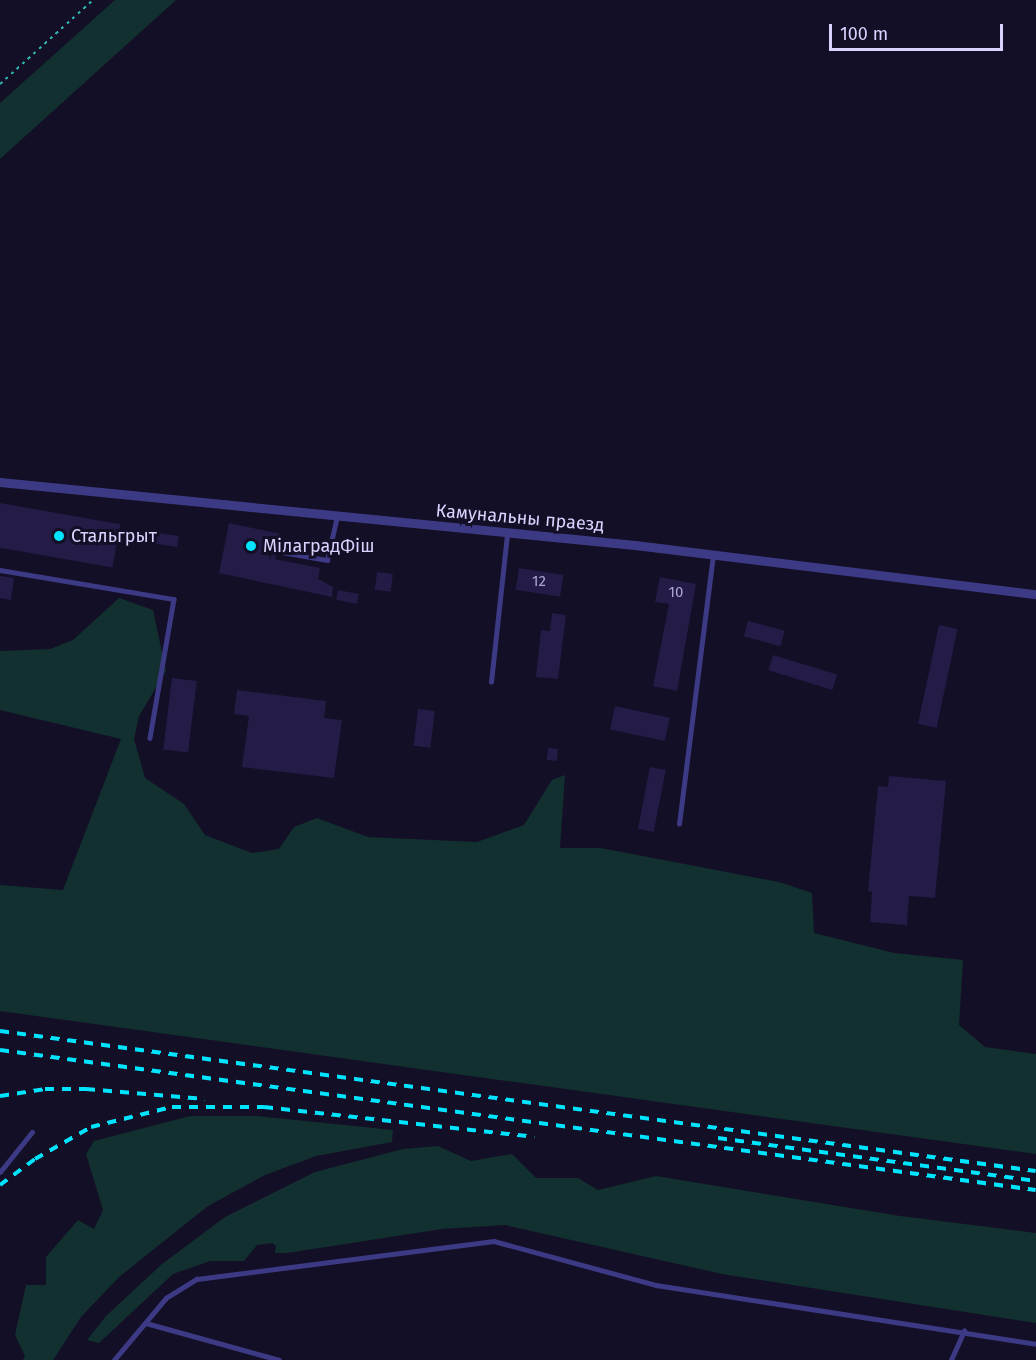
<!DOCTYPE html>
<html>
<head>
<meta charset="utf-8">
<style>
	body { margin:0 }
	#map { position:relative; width:1036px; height:1360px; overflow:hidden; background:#130f26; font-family:"Fira Sans",sans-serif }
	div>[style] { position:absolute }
	.green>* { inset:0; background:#12302f }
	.building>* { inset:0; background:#241b47; transform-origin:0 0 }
	.path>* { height:2px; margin-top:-1px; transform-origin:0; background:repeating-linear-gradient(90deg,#2fb8b0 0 3px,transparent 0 7.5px) }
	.lane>* { height:4.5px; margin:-2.25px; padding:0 2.25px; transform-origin:2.25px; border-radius:2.25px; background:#3d3a85 }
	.street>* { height:9px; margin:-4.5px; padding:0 4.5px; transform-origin:4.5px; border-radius:4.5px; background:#3d3a85 }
	.rail>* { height:4px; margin-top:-2px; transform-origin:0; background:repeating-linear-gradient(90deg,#00e5ff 0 9px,transparent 0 17px) }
	.dots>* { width:16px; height:16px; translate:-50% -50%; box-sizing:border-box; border:3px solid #130f26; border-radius:50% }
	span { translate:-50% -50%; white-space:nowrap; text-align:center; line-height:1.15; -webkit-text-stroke:6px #130f26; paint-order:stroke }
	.number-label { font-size:15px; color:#aca6d1 }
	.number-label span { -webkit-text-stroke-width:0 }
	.street-label { font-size:18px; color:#d9d4ff }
	.poi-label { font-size:18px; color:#d9d4ff }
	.left { translate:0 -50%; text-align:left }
	.scale { position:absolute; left:829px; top:24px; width:174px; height:27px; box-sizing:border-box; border:3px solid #d9d4ff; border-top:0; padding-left:8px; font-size:18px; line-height:21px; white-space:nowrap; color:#d9d4ff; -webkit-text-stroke:4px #130f26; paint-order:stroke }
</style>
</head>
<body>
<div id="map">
	<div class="green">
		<div style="clip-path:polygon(115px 0,176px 0,0 159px,0 103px)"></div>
		<div style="clip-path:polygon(119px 598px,153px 610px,166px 671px,139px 716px,134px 739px,145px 778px,184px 804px,205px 835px,252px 853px,279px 849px,294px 827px,317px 818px,368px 837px,477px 842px,524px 825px,552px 780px,565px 775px,560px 848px,601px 848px,779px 882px,812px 893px,814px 933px,894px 953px,963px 960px,959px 1025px,985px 1047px,1036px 1054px,1036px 1154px,0 1011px,0 885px,63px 890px,121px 739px,0 710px,0 651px,50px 649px,73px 640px)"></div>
		<div style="clip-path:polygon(190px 1116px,257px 1116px,393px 1130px,392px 1142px,316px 1156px,265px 1175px,208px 1206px,119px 1277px,81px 1317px,53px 1360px,23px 1360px,25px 1356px,15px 1335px,26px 1285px,46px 1285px,46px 1257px,78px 1220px,94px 1229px,103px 1210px,86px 1154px,94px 1141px)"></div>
		<div style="clip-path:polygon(438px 1146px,471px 1161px,512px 1154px,536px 1178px,578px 1178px,598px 1190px,656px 1176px,900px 1216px,1036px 1233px,1036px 1323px,722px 1274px,505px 1225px,442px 1229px,287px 1253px,275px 1253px,276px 1246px,272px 1243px,257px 1245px,244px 1261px,210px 1261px,173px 1274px,99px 1343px,87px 1340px,106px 1316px,162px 1264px,225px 1217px,315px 1172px,403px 1149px)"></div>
	</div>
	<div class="building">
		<div style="left:0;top:503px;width:122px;height:44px;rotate:10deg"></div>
		<div style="clip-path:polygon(229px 523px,281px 534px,275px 559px,320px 568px,318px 579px,333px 587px,332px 597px,219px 573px)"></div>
		<div style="left:157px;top:533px;width:22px;height:11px;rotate:8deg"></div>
		<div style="left:519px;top:568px;width:45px;height:22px;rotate:9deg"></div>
		<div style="left:377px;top:572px;width:16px;height:18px;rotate:7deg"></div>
		<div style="clip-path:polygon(0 576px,14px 578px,11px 600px,0 598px)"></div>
		<div style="clip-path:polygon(660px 577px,696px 584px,677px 691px,653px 686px,669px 604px,655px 602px)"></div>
		<div style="left:338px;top:590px;width:21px;height:10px;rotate:11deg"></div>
		<div style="clip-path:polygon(552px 613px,566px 615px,558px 679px,536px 677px,541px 630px,550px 631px)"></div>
		<div style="left:748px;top:621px;width:38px;height:16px;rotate:15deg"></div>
		<div style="left:939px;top:625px;width:19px;height:101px;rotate:12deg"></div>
		<div style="left:773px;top:655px;width:67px;height:16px;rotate:17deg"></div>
		<div style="left:172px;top:678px;width:25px;height:72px;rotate:7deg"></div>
		<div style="clip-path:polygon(237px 690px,326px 701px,324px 718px,342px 720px,334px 778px,242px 767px,249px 716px,234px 714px)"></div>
		<div style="left:615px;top:706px;width:56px;height:24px;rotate:12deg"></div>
		<div style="left:418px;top:709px;width:17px;height:37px;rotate:7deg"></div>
		<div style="left:548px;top:748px;width:10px;height:12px;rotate:6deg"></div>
		<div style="left:650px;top:767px;width:16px;height:63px;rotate:11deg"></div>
		<div style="clip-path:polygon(889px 776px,946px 781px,935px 898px,909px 896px,907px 925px,870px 922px,872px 892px,868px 891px,878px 786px,888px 787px)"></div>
	</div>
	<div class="path">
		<div style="left:0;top:84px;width:125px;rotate:-42.1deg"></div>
	</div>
	<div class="lane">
		<div style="left:282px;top:552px;width:46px;rotate:10.1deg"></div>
		<div style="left:327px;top:560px;width:45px;rotate:-77.2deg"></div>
		<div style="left:0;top:570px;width:176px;rotate:9.5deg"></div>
		<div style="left:174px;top:599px;width:141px;rotate:99.8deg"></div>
		<div style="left:491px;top:682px;width:149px;rotate:-83.8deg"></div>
		<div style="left:679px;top:824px;width:271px;rotate:-82.8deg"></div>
		<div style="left:0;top:1172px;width:51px;rotate:-51.3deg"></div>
		<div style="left:146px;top:1323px;width:138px;rotate:15.5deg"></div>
		<div style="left:114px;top:1360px;width:81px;rotate:-50deg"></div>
		<div style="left:166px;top:1298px;width:36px;rotate:-32deg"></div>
		<div style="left:197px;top:1279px;width:299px;rotate:-7.3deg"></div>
		<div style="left:494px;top:1241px;width:168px;rotate:15.2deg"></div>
		<div style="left:656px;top:1285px;width:385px;rotate:8.8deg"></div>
		<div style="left:951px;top:1360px;width:32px;rotate:-66deg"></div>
	</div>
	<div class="street">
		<div style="left:0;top:482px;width:638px;rotate:5.67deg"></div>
		<div style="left:635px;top:545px;width:404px;rotate:7deg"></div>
	</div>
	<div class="rail">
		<div style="left:0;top:1031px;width:1045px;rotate:7.7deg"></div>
		<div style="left:0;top:1050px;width:1045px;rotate:7.7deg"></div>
		<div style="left:0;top:1096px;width:46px;rotate:-8.8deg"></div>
		<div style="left:45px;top:1089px;width:41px"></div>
		<div style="left:86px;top:1089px;width:119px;rotate:4.8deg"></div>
		<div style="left:718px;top:1138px;width:321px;rotate:7.7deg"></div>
		<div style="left:0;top:1185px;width:44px;rotate:-36.6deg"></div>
		<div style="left:35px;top:1159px;width:64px;rotate:-29.7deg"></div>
		<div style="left:91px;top:1127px;width:83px;rotate:-13.9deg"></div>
		<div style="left:172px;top:1107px;width:92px"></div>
		<div style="left:264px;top:1107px;width:272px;rotate:6.3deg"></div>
	</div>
	<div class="dots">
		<div style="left:59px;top:536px;background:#00e5ff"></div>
		<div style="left:251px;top:546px;background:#00e5ff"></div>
	</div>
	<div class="number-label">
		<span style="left:539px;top:582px">12</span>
		<span style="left:676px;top:593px">10</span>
	</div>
	<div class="street-label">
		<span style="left:520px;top:518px;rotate:5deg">Камунальны праезд</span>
	</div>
	<div class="poi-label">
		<span class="left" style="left:71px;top:536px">Стальгрыт</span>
		<span class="left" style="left:263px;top:546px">МілаградФіш</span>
	</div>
	<div class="scale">100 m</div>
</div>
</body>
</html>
